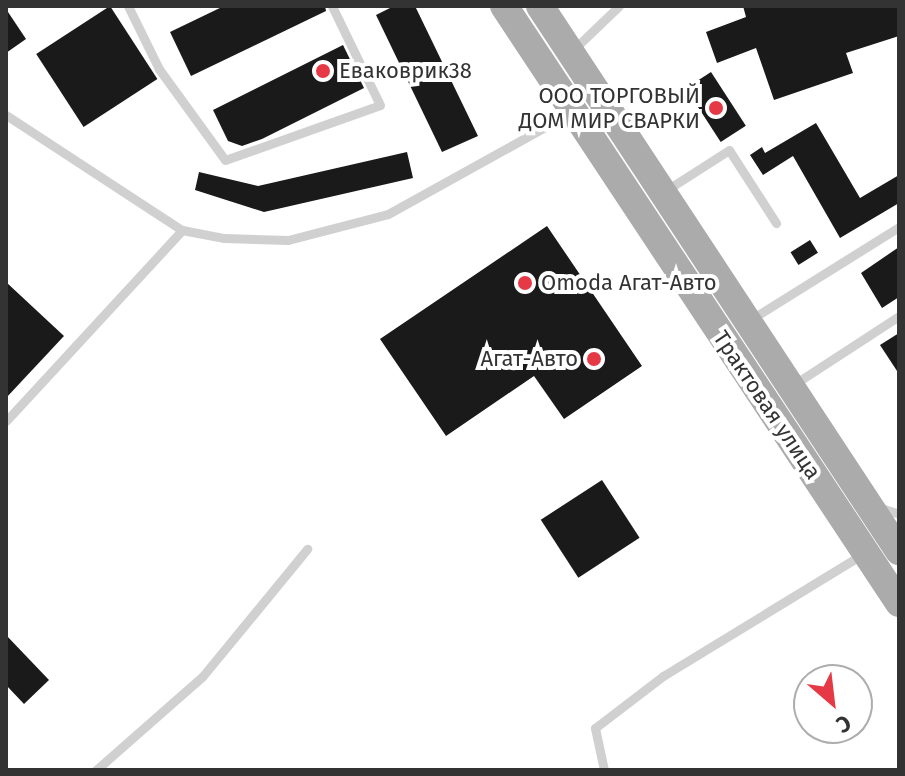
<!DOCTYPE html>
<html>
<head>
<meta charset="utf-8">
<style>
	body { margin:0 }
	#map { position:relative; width:905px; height:776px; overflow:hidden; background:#fff; font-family:"Fira Sans",sans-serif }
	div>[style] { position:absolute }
	.building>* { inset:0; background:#1a1a1a; transform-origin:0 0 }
	.service>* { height:9px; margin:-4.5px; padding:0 4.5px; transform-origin:4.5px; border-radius:4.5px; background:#d0d0d0 }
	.primary>* { height:28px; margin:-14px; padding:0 14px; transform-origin:14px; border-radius:14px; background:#ababab }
	.dots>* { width:22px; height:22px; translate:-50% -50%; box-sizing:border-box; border:4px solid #fff; border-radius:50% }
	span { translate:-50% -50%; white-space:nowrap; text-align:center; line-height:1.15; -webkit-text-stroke:8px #fff; paint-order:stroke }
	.poi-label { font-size:22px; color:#333 }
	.left { translate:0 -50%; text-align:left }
	.right { translate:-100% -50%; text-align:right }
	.street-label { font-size:22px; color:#333 }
	.frame { position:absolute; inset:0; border:8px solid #333; pointer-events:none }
	.north { position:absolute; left:793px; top:664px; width:80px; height:80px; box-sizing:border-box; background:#fff; border:2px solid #adadad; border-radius:50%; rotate:152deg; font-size:22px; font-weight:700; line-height:32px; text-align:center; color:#333 }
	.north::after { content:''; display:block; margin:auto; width:28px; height:36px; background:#e63946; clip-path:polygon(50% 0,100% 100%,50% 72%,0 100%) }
</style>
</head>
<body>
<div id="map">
	<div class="building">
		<div style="left:110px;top:6px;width:87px;height:88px;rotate:57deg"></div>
		<div style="clip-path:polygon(224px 6px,325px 6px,326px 11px,191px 76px,170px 32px)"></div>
		<div style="clip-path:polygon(394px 6px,415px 6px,478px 136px,442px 152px,376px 15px)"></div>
		<div style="clip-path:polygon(743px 6px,899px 6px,899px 36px,846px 53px,853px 73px,774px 100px,756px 48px,717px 63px,706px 32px,746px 17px)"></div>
		<div style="clip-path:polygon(6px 9px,26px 39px,6px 53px)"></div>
		<div style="clip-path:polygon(343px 45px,364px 88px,262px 139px,242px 146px,228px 141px,213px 110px)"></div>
		<div style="left:711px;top:72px;width:64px;height:30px;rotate:57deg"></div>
		<div style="clip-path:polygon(816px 123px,860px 198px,899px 175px,899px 203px,840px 238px,793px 156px,763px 175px,750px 155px,762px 147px,765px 153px)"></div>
		<div style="clip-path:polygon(407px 152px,413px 178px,264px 212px,195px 190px,199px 172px,258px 186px)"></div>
		<div style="clip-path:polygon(547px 226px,642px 366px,564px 419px,534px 376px,446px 436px,380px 339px)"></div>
		<div style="left:810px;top:240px;width:15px;height:23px;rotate:58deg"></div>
		<div style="clip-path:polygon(899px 247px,899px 297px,882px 308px,861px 273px)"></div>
		<div style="clip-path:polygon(6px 282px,64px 336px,6px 398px)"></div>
		<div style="clip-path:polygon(899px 333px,899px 374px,880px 345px)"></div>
		<div style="left:602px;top:480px;width:69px;height:73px;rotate:57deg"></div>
		<div style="clip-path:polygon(6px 635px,49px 680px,24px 704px,6px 685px)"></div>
	</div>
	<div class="service">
		<div style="left:128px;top:6px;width:70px;rotate:63.8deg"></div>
		<div style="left:159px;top:69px;width:112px;rotate:54deg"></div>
		<div style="left:225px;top:160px;width:164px;rotate:-19.5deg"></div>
		<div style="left:380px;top:105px;width:110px;rotate:-115.9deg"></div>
		<div style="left:572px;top:51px;width:65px;rotate:-43.8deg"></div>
		<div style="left:6px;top:115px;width:210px;rotate:33.2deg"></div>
		<div style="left:182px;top:230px;width:43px;rotate:10.8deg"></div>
		<div style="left:224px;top:238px;width:64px;rotate:1.8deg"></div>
		<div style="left:288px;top:240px;width:103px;rotate:-14.6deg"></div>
		<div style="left:388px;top:214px;width:208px;rotate:-29deg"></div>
		<div style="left:665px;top:191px;width:76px;rotate:-32.6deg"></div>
		<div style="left:729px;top:150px;width:87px;rotate:57.2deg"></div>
		<div style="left:750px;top:320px;width:176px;rotate:-32deg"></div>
		<div style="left:793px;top:385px;width:126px;rotate:-33.1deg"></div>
		<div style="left:6px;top:421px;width:260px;rotate:-47.3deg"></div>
		<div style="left:878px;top:507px;width:22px;rotate:18deg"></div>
		<div style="left:96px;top:770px;width:141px;rotate:-41.3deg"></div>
		<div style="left:202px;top:677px;width:166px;rotate:-50.6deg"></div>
		<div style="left:604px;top:770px;width:43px;rotate:-102.1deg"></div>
		<div style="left:595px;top:728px;width:86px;rotate:-37.4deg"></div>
		<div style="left:663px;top:676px;width:234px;rotate:-31.4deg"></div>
	</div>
	<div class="primary">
		<div style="left:504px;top:6px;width:716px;rotate:56.51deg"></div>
		<div style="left:540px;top:6px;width:653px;rotate:56.63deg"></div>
	</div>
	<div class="dots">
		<div style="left:323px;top:71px;background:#e63946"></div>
		<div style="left:716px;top:108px;background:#e63946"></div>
		<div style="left:525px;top:283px;background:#e63946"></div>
		<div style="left:594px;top:359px;background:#e63946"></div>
	</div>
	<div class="poi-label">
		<span class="left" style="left:339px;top:71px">Еваковрик38</span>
		<span class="right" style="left:700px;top:108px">ООО ТОРГОВЫЙ<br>ДОМ МИР СВАРКИ</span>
		<span class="left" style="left:541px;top:283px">Omoda Агат-Авто</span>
		<span class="right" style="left:578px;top:359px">Агат-Авто</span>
	</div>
	<div class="street-label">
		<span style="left:767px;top:405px;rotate:56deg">Трактовая улица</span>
	</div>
	<div class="frame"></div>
	<div class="north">С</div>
</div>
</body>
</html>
